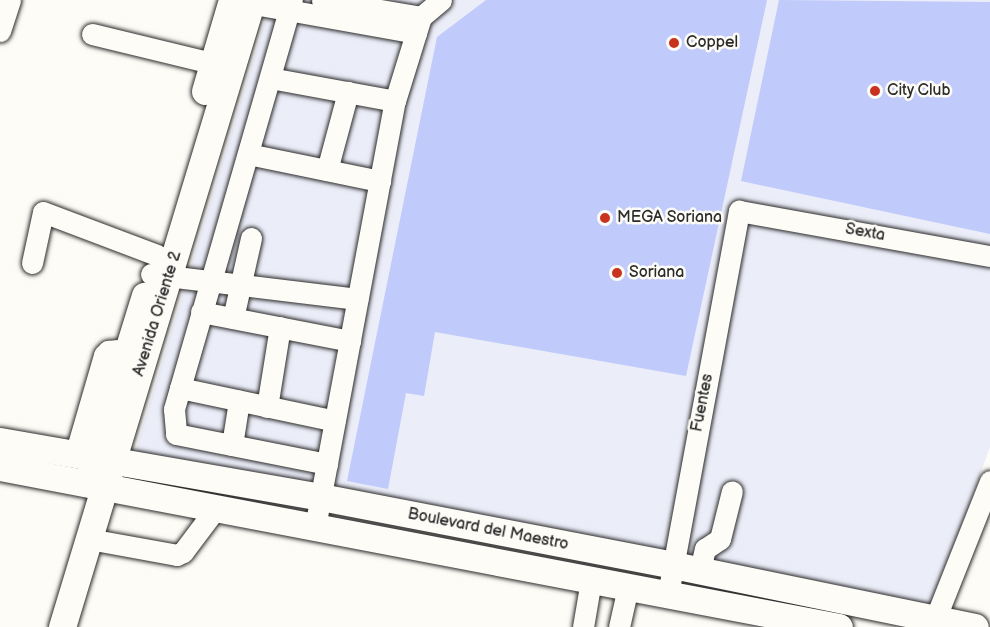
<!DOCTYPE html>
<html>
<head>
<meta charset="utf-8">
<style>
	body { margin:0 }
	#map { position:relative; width:990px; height:627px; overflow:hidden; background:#fdfcf7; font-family:"Balsamiq Sans",sans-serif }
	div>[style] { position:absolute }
	.built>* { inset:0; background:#ebedf8 }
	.building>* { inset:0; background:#c0cafb }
	.roads { filter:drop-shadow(0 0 2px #2b2b2b) drop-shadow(0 0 2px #2b2b2b) }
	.minor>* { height:21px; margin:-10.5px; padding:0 10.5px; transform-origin:10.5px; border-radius:10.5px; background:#fdfcf7 }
	.major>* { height:27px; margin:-13.5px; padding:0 13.5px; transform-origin:13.5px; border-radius:13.5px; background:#fdfcf7 }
	.dots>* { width:16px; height:16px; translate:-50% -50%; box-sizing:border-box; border:3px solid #fdfcf7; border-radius:50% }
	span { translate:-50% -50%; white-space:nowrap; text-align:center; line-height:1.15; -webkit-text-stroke:5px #fdfcf7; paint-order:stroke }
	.poi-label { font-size:16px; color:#2b2b2b }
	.left { translate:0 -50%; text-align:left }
	.street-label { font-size:16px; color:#2b2b2b }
</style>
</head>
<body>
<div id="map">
	<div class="built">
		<div style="clip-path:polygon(271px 0,990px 0,990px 447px,932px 607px,134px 455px)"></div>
	</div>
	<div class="building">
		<div style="clip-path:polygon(486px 0,767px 0,686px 376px,435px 332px,424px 396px,406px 393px,388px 489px,347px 481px,437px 37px)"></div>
		<div style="clip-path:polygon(779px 0,990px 2px,990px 234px,741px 181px)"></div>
	</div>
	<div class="roads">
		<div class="minor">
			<div style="left:292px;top:0;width:426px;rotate:106.1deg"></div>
			<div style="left:174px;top:409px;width:25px;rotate:85deg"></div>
			<div style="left:176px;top:434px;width:154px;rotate:11.2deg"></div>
			<div style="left:322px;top:0;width:100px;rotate:9.7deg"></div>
			<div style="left:237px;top:1px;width:182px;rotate:10.1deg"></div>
			<div style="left:0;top:31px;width:33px;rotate:-72deg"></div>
			<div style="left:92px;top:34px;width:140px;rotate:13.6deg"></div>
			<div style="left:270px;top:78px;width:127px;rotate:10.4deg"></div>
			<div style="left:248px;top:154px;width:135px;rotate:11.6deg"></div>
			<div style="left:327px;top:170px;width:81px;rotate:-74.9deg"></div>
			<div style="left:32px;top:263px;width:52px;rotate:-77.8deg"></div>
			<div style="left:43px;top:212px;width:122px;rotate:20.7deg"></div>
			<div style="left:151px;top:274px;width:208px;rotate:6.9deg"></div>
			<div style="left:201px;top:312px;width:152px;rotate:11deg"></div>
			<div style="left:233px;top:318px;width:82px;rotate:-77.3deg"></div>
			<div style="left:180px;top:388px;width:158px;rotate:12deg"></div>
			<div style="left:267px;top:407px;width:81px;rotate:-80.8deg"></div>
			<div style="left:232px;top:445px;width:45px;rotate:-81deg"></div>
			<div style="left:75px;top:455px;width:104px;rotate:-73.8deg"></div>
			<div style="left:104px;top:355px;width:6px;rotate:-45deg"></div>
			<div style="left:108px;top:351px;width:18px;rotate:-6deg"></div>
			<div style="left:315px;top:527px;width:433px;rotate:-79.4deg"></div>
			<div style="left:395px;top:101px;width:88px;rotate:-72.8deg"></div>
			<div style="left:421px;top:17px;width:26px;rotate:-40deg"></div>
			<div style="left:89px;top:539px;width:89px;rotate:10.3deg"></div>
			<div style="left:177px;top:555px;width:7px;rotate:-27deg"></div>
			<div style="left:183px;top:552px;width:55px;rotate:-53.1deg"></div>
			<div style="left:700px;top:570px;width:22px;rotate:-77deg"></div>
			<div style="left:705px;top:549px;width:18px;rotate:-34deg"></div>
			<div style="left:720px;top:539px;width:49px;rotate:-76deg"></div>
			<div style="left:668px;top:594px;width:390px;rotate:-79.5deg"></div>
			<div style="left:739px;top:211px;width:255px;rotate:10.2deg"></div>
			<div style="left:583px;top:627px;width:48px;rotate:-80.3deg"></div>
			<div style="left:619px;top:627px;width:41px;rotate:-77.3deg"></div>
			<div style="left:932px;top:627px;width:157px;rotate:-68.3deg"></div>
		</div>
		<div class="major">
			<div style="left:205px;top:91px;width:95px;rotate:-73.5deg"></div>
			<div style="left:0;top:441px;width:326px;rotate:9.9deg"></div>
			<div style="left:321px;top:497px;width:359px;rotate:10.9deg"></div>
			<div style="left:673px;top:565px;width:308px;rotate:11.6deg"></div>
			<div style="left:0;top:467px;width:854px;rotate:10.8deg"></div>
			<div style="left:89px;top:476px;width:189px;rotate:-72.8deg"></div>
			<div style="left:62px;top:627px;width:655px;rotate:-73.14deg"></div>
		</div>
	</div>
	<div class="dots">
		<div style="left:674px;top:43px;background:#c8321e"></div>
		<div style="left:875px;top:91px;background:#c8321e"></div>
		<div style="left:605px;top:218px;background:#c8321e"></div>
		<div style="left:617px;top:273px;background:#c8321e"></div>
	</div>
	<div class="poi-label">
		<span class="left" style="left:686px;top:43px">Coppel</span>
		<span class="left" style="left:887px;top:91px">City Club</span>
		<span class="left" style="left:617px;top:218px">MEGA Soriana</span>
		<span class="left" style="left:629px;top:273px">Soriana</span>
	</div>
	<div class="street-label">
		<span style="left:865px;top:233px;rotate:10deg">Sexta</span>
		<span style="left:158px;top:314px;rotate:-73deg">Avenida Oriente 2</span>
		<span style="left:703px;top:403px;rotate:-79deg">Fuentes</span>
		<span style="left:488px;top:530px;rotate:11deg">Boulevard del Maestro</span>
	</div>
</div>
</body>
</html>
